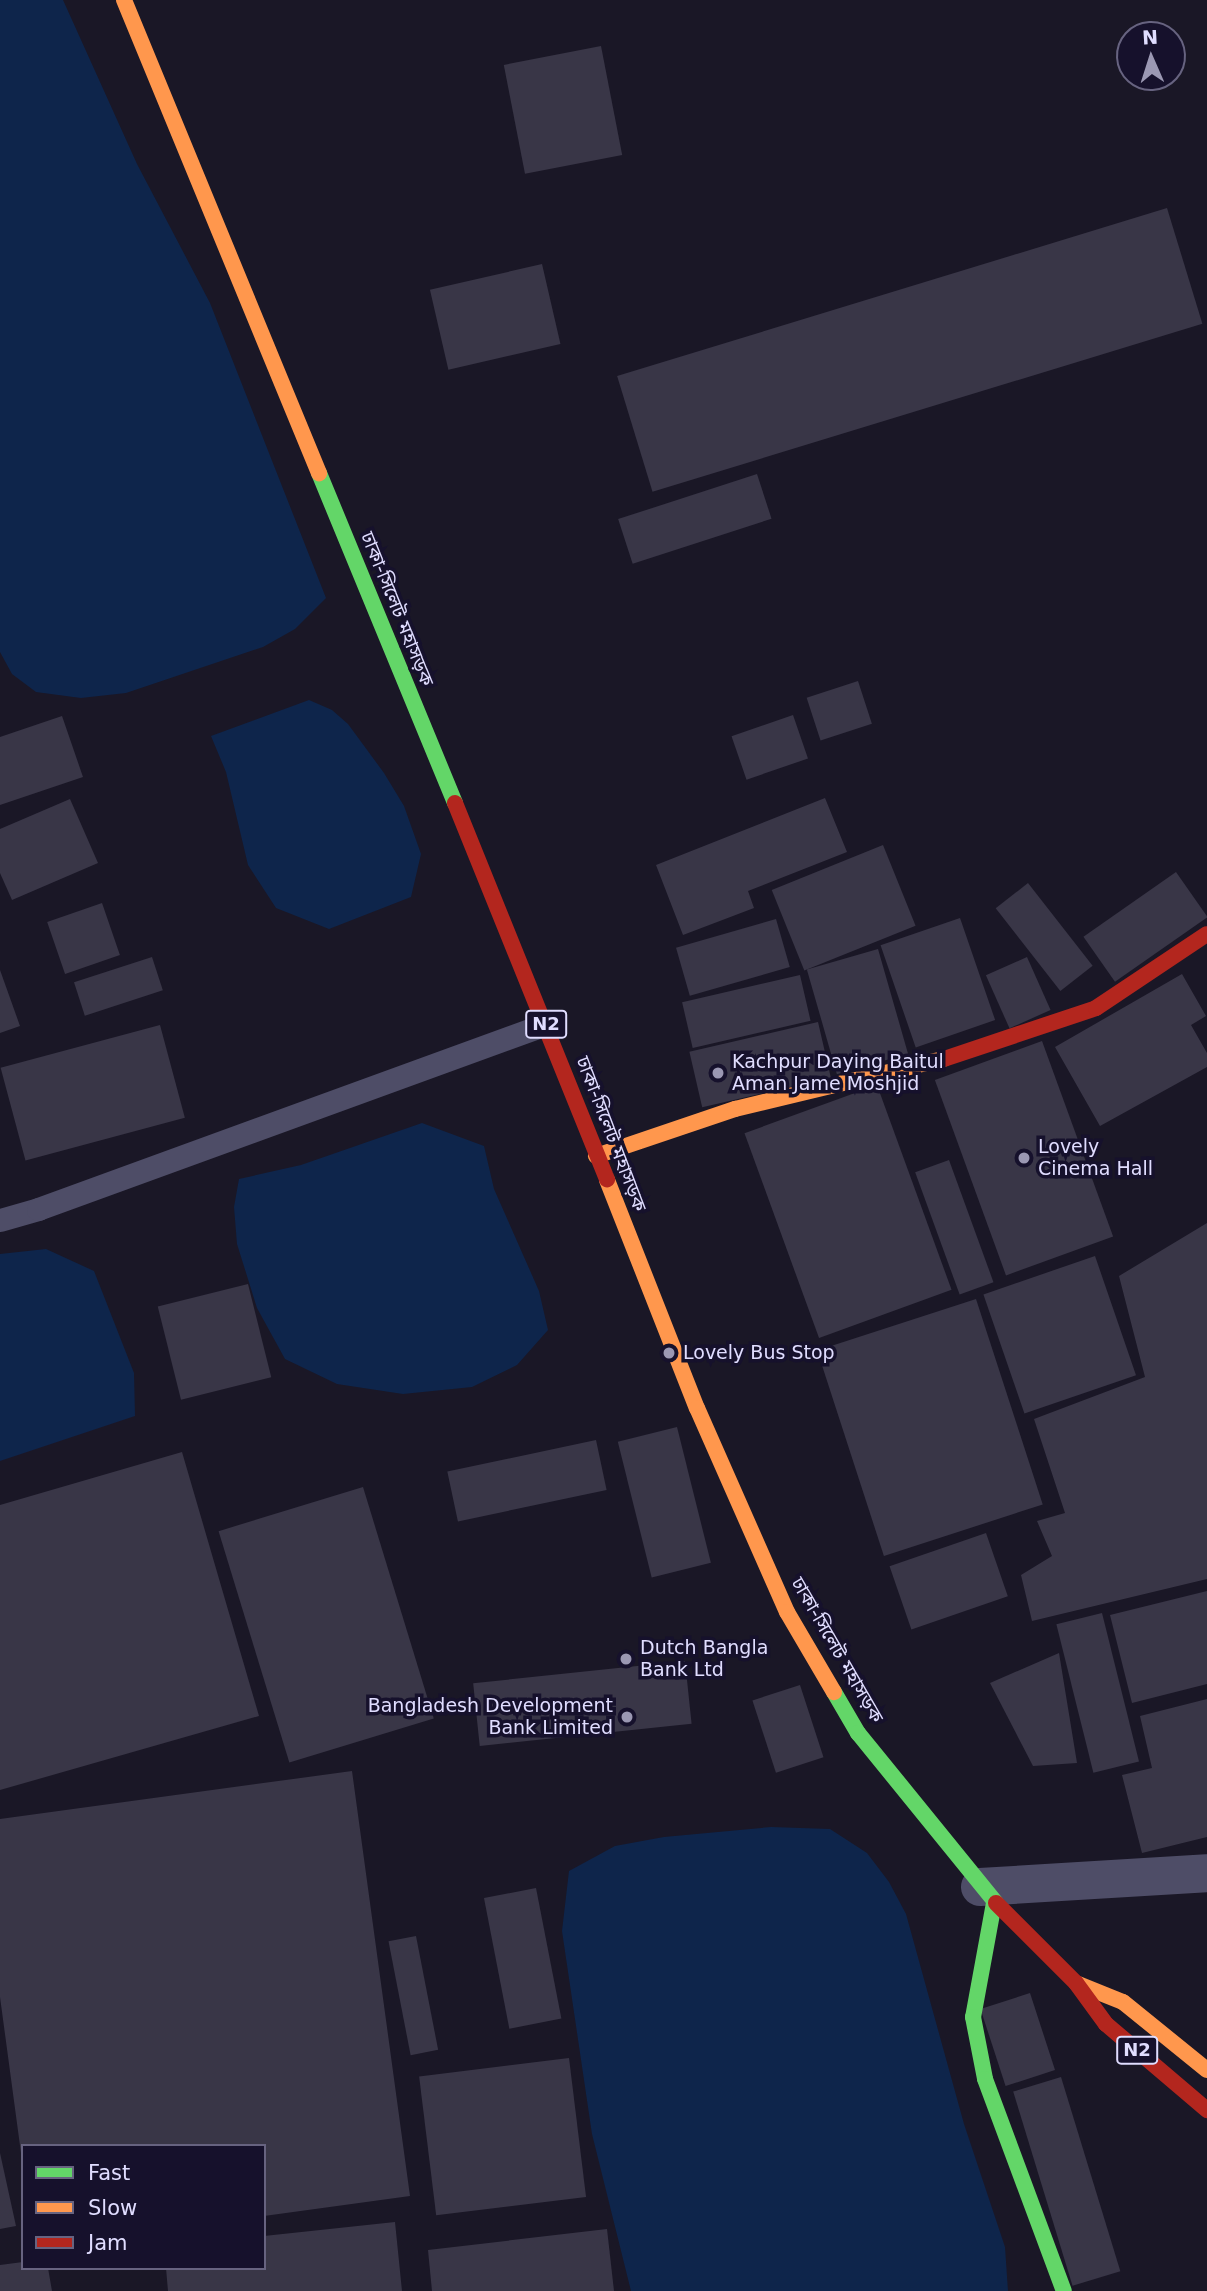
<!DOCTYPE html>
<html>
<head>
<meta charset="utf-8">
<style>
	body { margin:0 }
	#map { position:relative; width:1207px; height:2291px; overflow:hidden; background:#1a1726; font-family:"DejaVu Sans","Noto Sans Bengali",sans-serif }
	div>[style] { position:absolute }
	.water>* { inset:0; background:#0e254b }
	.building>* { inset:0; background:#393647; transform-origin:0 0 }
	.lane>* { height:23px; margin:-11.5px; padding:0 11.5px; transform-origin:11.5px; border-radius:11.5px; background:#4e4d67 }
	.street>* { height:38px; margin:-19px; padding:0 19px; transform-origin:19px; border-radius:19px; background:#4e4d67 }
	.fast>* { height:16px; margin:-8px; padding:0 8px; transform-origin:8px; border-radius:8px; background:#63d668 }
	.slow>* { height:16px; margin:-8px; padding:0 8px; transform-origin:8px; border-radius:8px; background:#ff974d }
	.jam>* { height:16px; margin:-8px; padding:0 8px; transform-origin:8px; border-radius:8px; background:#b3261e }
	.dots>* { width:19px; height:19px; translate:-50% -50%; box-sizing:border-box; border:4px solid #16112c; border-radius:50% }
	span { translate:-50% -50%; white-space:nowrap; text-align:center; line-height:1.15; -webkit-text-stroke:7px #16112c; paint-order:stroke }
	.shield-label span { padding:2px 5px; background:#16112c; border:2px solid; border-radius:5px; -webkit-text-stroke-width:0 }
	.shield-label { font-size:18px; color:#e0ddff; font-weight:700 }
	.street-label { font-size:19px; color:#e0ddff }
	.poi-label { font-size:19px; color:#e0ddff }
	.left { translate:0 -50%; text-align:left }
	.right { translate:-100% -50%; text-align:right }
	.legend { position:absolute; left:21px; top:2144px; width:245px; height:126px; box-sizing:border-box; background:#16112c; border:2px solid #676380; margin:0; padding:9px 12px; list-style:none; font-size:21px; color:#e0ddff }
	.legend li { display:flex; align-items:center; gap:14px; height:35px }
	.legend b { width:35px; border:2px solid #676380 }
	.north { position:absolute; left:1116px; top:21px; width:70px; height:70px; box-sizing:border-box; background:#16112c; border:2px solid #676380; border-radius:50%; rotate:357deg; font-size:19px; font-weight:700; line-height:28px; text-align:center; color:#e0ddff }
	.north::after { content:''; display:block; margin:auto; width:24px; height:32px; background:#9b98b3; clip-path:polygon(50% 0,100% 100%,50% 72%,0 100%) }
</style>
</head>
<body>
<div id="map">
	<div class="water">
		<div style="clip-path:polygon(0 0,63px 0,137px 164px,210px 303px,326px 598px,295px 629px,263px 647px,126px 693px,81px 698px,36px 692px,12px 674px,0 652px)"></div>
		<div style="clip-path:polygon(309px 700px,332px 710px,348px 724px,384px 773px,404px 806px,421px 854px,411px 897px,329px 929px,276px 908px,248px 865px,226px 772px,211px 736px)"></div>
		<div style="clip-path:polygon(422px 1123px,484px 1146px,494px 1189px,539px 1291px,548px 1330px,517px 1365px,472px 1387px,403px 1394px,337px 1384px,285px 1359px,257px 1308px,237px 1244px,234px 1207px,239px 1179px,301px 1165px)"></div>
		<div style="clip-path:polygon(46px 1249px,94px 1271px,134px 1373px,135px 1416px,0 1461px,0 1254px)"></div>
		<div style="clip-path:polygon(771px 1827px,830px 1829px,867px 1853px,889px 1882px,906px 1914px,964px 2124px,1005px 2247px,1008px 2291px,631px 2291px,592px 2134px,562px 1931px,569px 1871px,615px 1846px,664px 1837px)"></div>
	</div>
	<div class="building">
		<div style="left:601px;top:46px;width:111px;height:99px;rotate:79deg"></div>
		<div style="left:1167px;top:208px;width:121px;height:575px;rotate:73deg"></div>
		<div style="left:542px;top:264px;width:82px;height:115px;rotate:77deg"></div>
		<div style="left:757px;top:474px;width:47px;height:146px;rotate:72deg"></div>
		<div style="left:858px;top:681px;width:45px;height:54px;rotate:72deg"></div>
		<div style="left:793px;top:715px;width:46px;height:65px;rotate:71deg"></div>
		<div style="clip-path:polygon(62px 716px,83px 777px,0 805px,0 737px)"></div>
		<div style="clip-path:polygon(825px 798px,847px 852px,748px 891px,754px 908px,683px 935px,656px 865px)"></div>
		<div style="clip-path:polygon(70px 799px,98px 863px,12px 900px,0 873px,0 829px)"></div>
		<div style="left:883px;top:845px;width:87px;height:120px;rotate:68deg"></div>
		<div style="left:1176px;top:872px;width:55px;height:113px;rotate:55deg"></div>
		<div style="left:1028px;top:883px;width:105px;height:41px;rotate:52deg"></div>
		<div style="left:102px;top:903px;width:55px;height:58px;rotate:71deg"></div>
		<div style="left:960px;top:918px;width:108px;height:84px;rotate:71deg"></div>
		<div style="left:776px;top:919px;width:50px;height:104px;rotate:74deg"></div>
		<div style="left:878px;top:949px;width:109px;height:74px;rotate:74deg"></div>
		<div style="left:152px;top:957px;width:35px;height:82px;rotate:72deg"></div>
		<div style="left:1027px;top:957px;width:58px;height:45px;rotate:66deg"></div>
		<div style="clip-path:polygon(0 970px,20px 1026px,0 1033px)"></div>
		<div style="clip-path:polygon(1182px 974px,1206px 1016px,1191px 1025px,1207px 1053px,1207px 1067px,1100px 1126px,1055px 1047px)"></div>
		<div style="left:800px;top:975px;width:47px;height:121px;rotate:77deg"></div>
		<div style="left:818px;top:1022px;width:57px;height:132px;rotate:77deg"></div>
		<div style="left:160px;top:1025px;width:96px;height:165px;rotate:75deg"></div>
		<div style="left:1042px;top:1041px;width:208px;height:114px;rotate:70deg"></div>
		<div style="left:877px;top:1085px;width:218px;height:141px;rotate:70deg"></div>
		<div style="left:949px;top:1160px;width:130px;height:36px;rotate:70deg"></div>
		<div style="clip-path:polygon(1207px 1223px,1207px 1579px,1032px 1621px,1021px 1575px,1052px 1556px,1037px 1521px,1065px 1513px,1034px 1419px,1145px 1377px,1119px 1276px)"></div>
		<div style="left:1095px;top:1256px;width:126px;height:118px;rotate:71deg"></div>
		<div style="left:248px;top:1284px;width:96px;height:93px;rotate:76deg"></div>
		<div style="left:976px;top:1299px;width:216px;height:167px;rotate:72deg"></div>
		<div style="left:677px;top:1427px;width:140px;height:61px;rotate:76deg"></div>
		<div style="left:596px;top:1440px;width:51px;height:152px;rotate:78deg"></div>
		<div style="clip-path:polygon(182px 1452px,259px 1716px,0 1790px,0 1505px)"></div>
		<div style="left:363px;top:1487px;width:242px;height:151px;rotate:73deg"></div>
		<div style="left:986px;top:1533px;width:67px;height:102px;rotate:71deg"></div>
		<div style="clip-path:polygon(1207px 1591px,1207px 1684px,1132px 1703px,1110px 1615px)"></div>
		<div style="left:1102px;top:1613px;width:153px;height:47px;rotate:76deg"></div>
		<div style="clip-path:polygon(1059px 1653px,1077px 1763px,1033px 1766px,990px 1683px)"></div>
		<div style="left:685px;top:1661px;width:63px;height:213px;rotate:84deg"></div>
		<div style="left:800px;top:1685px;width:76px;height:50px;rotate:72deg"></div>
		<div style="clip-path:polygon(1207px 1699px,1207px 1837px,1142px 1853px,1122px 1775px,1152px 1768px,1140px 1716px)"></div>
		<div style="clip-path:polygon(352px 1771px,410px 2196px,264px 2216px,264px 2146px,23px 2146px,21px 2153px,0 1997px,0 1819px)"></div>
		<div style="left:536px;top:1888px;width:133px;height:53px;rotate:79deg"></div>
		<div style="left:416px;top:1936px;width:116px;height:28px;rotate:79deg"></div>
		<div style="left:1030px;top:1993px;width:81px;height:52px;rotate:72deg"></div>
		<div style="left:569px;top:2058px;width:140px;height:151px;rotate:83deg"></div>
		<div style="left:1061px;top:2077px;width:203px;height:50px;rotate:73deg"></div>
		<div style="clip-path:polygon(0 2153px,16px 2226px,0 2229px)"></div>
		<div style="clip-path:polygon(395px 2222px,402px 2291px,168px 2291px,166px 2268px,264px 2268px,264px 2236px)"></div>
		<div style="clip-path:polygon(607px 2229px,614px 2291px,432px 2291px,428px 2250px)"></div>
		<div style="clip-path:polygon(23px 2262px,23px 2268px,48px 2268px,52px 2291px,0 2291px,0 2265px)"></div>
	</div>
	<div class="lane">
		<div style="left:0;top:1220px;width:40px;rotate:-16deg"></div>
		<div style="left:38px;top:1209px;width:541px;rotate:-20.01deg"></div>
	</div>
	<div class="street">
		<div style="left:980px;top:1887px;width:227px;rotate:-3.5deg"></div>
	</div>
	<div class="fast">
		<div style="left:319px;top:473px;width:357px;rotate:67.6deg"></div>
		<div style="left:834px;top:1692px;width:48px;rotate:59.7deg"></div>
		<div style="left:858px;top:1733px;width:219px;rotate:50.9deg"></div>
		<div style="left:994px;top:1903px;width:116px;rotate:100.4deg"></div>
		<div style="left:973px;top:2017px;width:63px;rotate:79deg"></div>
		<div style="left:985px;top:2079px;width:226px;rotate:69.6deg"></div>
	</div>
	<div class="slow">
		<div style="left:124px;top:0;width:512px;rotate:67.6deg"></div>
		<div style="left:596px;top:1156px;width:147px;rotate:-18.7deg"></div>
		<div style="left:735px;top:1109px;width:215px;rotate:-13.5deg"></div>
		<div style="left:607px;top:1180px;width:245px;rotate:68.5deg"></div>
		<div style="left:697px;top:1408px;width:223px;rotate:66.2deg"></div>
		<div style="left:787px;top:1612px;width:93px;rotate:59.6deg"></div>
		<div style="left:1078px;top:1984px;width:48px;rotate:21.8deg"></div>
		<div style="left:1123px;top:2002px;width:108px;rotate:39deg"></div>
	</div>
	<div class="jam">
		<div style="left:455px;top:803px;width:406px;rotate:68deg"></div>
		<div style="left:944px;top:1059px;width:160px;rotate:-18.5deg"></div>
		<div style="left:1096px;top:1008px;width:133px;rotate:-33.7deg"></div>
		<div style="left:996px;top:1903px;width:113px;rotate:45deg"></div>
		<div style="left:1076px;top:1983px;width:51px;rotate:53.8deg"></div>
		<div style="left:1106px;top:2024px;width:133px;rotate:40.4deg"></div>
	</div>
	<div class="dots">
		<div style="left:718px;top:1073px;background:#9b98b3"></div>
		<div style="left:1024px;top:1158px;background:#9b98b3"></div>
		<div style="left:669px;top:1353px;background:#9b98b3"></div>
		<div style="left:626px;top:1659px;background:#9b98b3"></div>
		<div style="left:627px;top:1717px;background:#9b98b3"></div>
	</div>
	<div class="shield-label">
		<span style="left:546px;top:1024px">N2</span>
		<span style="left:1137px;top:2050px">N2</span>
	</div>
	<div class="street-label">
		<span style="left:397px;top:609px;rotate:68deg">ঢাকা-সিলেট মহাসড়ক</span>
		<span style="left:611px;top:1134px;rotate:69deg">ঢাকা-সিলেট মহাসড়ক</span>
		<span style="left:837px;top:1650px;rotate:60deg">ঢাকা-সিলেট মহাসড়ক</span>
	</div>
	<div class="poi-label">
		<span class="left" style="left:732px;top:1073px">Kachpur Daying Baitul<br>Aman Jame Moshjid</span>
		<span class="left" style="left:1038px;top:1158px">Lovely<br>Cinema Hall</span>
		<span class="left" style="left:683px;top:1353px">Lovely Bus Stop</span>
		<span class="left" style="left:640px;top:1659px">Dutch Bangla<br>Bank Ltd</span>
		<span class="right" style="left:613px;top:1717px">Bangladesh Development<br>Bank Limited</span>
	</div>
	<ul class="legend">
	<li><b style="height:9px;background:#63d668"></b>Fast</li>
	<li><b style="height:9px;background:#ff974d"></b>Slow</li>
	<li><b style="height:9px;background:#b3261e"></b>Jam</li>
	</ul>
	<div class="north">N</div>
</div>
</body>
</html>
